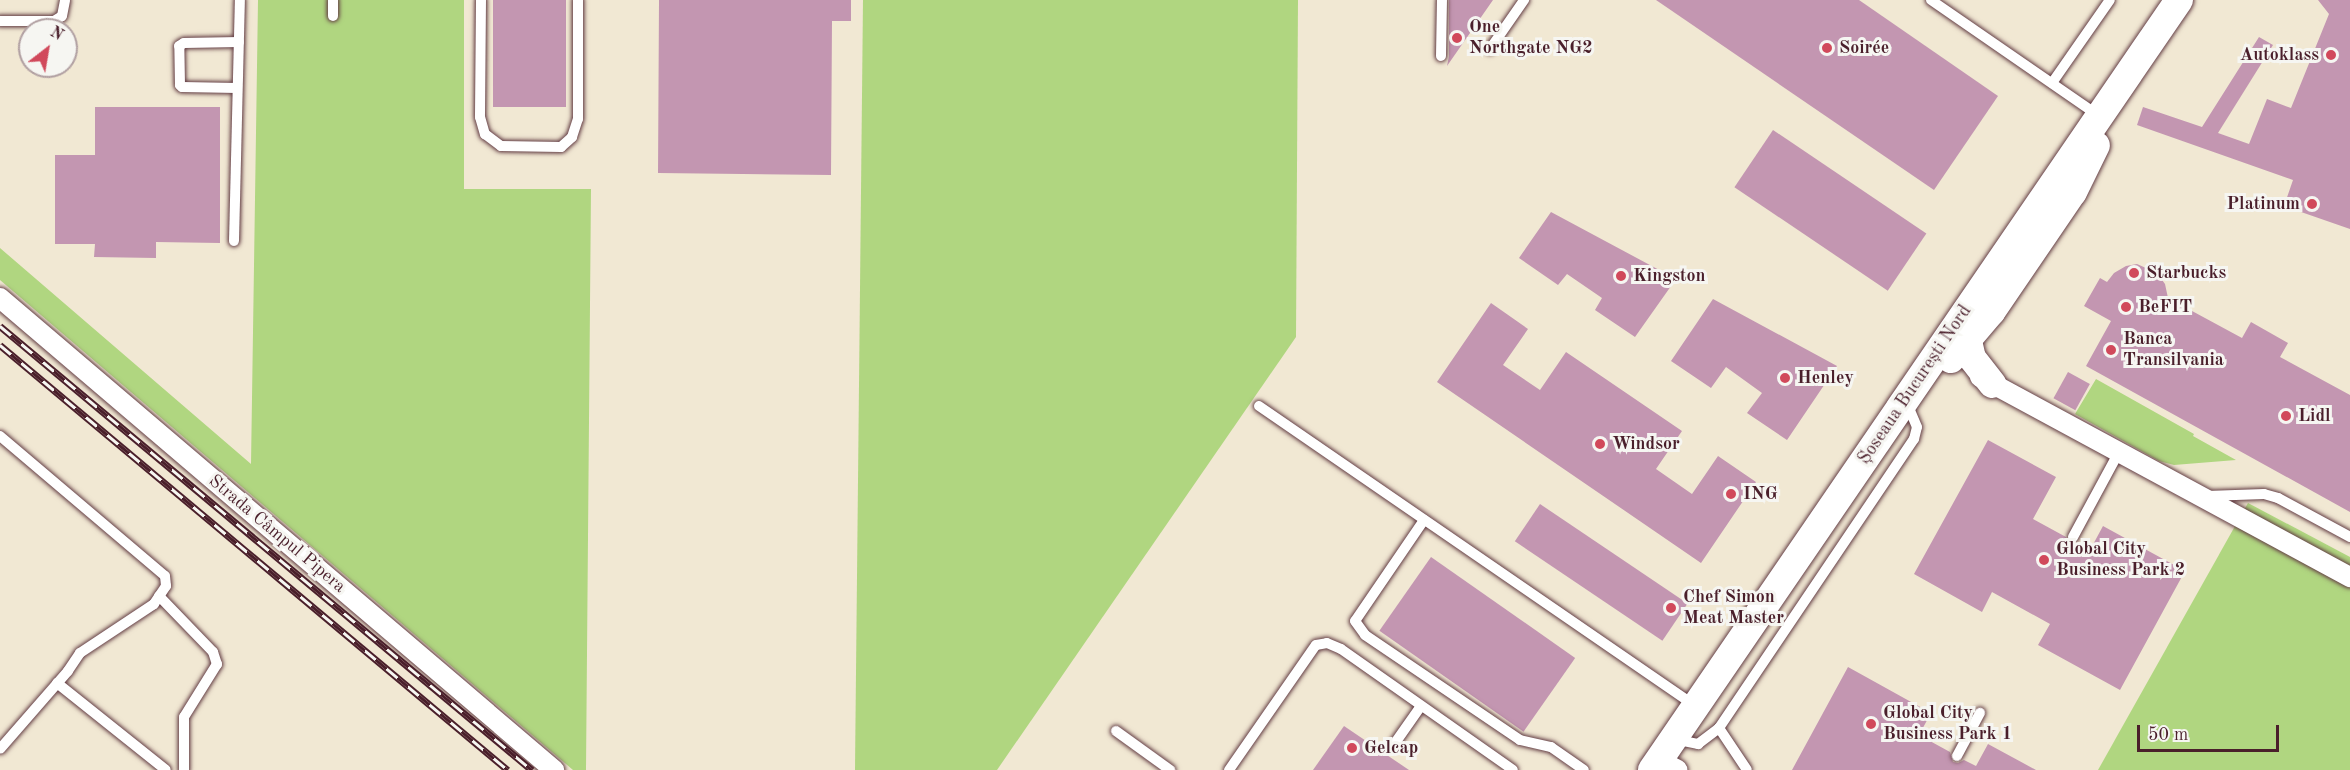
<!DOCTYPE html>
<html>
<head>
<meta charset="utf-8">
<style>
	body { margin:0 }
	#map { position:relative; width:2350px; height:770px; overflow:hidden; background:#f1e8d3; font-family:"Old Standard TT",serif }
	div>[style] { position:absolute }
	.green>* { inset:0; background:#b0d680 }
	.building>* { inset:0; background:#c396b1; transform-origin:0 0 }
	.roads { filter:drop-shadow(0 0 2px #633d44) drop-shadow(0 0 2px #633d44) }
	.service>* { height:10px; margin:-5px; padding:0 5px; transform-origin:5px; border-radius:5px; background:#fff }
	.minor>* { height:20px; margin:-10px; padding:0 10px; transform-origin:10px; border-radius:10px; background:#fff }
	.secondary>* { height:28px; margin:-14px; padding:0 14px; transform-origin:14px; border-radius:14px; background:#fff }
	.rail>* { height:7px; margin-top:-3.5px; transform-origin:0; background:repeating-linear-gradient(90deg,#f6f6f2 0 14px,#4a1f2b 0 28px); box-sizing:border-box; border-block:2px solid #4a1f2b }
	.dots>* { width:16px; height:16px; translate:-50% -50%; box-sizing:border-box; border:3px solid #f6f6f2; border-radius:50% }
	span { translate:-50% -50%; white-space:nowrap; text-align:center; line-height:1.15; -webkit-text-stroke:6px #f6f6f2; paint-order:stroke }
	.poi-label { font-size:18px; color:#4a1f2b; font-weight:700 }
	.left { translate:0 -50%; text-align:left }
	.right { translate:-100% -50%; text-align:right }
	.street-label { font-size:18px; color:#4a1f2b }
	.north { position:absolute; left:18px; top:18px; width:60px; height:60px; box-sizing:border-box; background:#f6f6f2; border:2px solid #b1a0a2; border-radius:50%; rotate:31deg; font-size:16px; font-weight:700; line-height:24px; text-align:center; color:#4a1f2b }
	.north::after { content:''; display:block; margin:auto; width:21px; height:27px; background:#d1495b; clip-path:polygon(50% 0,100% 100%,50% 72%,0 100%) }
	.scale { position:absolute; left:2137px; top:725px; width:142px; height:27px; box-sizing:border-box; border:3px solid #4a1f2b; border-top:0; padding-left:8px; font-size:18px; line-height:21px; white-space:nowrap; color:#4a1f2b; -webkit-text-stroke:4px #f6f6f2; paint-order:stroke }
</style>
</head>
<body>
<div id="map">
	<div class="green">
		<div style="clip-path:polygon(258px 0,464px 0,464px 189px,591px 189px,586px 770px,573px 770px,0 280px,0 248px,251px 464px)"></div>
		<div style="clip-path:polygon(863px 0,1298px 0,1296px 337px,997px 770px,855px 770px)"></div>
		<div style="clip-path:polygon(2096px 379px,2194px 434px,2193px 436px,2236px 460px,2174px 465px,2159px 461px,2075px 414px)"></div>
		<div style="clip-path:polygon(2248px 503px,2350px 557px,2350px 770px,2098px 770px)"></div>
	</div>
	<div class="building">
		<div style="left:493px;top:0;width:73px;height:107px"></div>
		<div style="clip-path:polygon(659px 0,851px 0,851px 21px,832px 21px,831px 175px,658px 173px)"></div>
		<div style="clip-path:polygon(1449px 0,1493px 0,1447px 66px,1449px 56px)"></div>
		<div style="clip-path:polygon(1656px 0,1859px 0,1998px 96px,1934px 190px)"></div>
		<div style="clip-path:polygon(2318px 0,2350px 0,2350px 229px,2284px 206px,2293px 180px,2137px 125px,2143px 107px,2202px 127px,2259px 37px,2273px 45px,2218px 133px,2249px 144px,2267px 99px,2291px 108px,2329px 14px)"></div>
		<div style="clip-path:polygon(95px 107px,220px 107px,220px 243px,156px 242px,156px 258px,94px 257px,95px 244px,55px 244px,55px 155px,95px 155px)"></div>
		<div style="left:1773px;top:130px;width:185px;height:69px;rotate:34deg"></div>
		<div style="clip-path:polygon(1551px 212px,1676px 279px,1635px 337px,1595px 310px,1602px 298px,1567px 274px,1558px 285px,1519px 258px)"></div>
		<div style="clip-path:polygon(2137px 264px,2157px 273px,2165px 284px,2168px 298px,2242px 338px,2251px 322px,2288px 343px,2280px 357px,2350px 395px,2350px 512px,2086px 366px,2111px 321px,2084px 306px,2100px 278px,2107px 282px,2114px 273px,2126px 266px)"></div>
		<div style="clip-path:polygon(1713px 299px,1837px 366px,1787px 440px,1747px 413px,1762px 393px,1726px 367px,1711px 388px,1671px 361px)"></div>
		<div style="clip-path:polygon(1491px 303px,1528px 329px,1503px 365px,1540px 390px,1566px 352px,1682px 431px,1656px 469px,1692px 494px,1718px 456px,1756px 482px,1701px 563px,1437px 382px)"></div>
		<div style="left:2068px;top:372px;width:25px;height:30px;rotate:29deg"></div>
		<div style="clip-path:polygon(1988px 440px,2056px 477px,2033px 519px,2066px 537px,2069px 543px,2077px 543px,2090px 550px,2103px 526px,2185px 571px,2120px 690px,2038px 645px,2050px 624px,1992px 592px,1982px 612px,1914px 574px)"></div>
		<div style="left:1540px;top:504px;width:178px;height:45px;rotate:34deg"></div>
		<div style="left:1431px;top:557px;width:176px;height:90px;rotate:35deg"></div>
		<div style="clip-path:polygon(1848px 667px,1931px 713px,1919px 735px,1950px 752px,1953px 762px,1958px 763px,1964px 760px,1976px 766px,1988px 744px,2036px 770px,1792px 770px)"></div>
		<div style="clip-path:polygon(1344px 726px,1409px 770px,1313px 770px)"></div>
	</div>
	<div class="roads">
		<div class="service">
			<div style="left:333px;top:0;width:16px;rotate:90deg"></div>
			<div style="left:481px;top:0;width:117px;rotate:90.5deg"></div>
			<div style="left:480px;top:117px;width:18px;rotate:74deg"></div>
			<div style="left:485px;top:134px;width:20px;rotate:37deg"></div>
			<div style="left:501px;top:146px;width:60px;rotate:1deg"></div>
			<div style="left:561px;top:147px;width:15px;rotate:-42deg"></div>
			<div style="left:572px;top:137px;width:19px;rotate:-72deg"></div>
			<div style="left:578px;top:119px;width:119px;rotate:-90deg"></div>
			<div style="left:1931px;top:0;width:204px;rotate:34.6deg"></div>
			<div style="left:0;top:21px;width:54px"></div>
			<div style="left:54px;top:21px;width:9px;rotate:-32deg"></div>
			<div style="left:62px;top:16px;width:16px;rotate:-79deg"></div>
			<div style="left:1490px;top:49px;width:60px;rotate:-55.2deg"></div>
			<div style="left:1441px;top:56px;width:56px;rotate:-89deg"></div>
			<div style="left:2052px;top:83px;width:101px;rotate:-55.1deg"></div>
			<div style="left:237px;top:88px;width:55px;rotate:-179deg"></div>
			<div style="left:182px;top:87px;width:3px;rotate:-135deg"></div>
			<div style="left:180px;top:85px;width:39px;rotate:-91deg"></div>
			<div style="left:179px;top:46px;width:6px;rotate:-31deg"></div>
			<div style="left:184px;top:43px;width:55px;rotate:-1deg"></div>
			<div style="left:234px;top:241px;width:241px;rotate:-88.6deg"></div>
			<div style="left:1259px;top:406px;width:528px;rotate:34.5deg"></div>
			<div style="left:0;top:436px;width:216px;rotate:40.3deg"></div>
			<div style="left:165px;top:576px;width:10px;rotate:84deg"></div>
			<div style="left:166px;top:586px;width:22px;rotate:124deg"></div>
			<div style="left:154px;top:604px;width:89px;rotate:146.5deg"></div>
			<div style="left:80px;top:653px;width:22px;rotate:124deg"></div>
			<div style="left:68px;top:671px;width:103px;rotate:131.1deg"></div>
			<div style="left:2207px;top:496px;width:57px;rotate:-2deg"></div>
			<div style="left:2264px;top:494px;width:15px;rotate:16deg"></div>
			<div style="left:2278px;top:498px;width:82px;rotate:28.4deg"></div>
			<div style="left:1424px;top:520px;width:122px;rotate:124.3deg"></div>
			<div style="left:1355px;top:621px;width:17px;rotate:54deg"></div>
			<div style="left:1365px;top:635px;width:187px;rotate:34.1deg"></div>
			<div style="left:1520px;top:740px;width:32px;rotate:13deg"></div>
			<div style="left:1551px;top:747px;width:40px;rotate:34.9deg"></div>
			<div style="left:2073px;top:537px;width:97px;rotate:-61.6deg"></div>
			<div style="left:159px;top:596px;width:78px;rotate:46deg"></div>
			<div style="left:213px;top:652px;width:13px;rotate:72deg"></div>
			<div style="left:217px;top:664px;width:62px;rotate:121.9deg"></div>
			<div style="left:184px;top:717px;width:53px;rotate:90deg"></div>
			<div style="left:57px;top:683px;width:139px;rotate:38.6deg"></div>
			<div style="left:1719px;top:728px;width:50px;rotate:56.3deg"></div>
			<div style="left:1116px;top:731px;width:67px;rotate:35.8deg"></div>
			<div style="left:1674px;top:739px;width:25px;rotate:12deg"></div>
			<div style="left:1698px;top:744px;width:26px;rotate:-37deg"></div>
			<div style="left:1719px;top:728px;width:349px;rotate:-56deg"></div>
			<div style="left:1914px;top:439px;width:12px;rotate:-76deg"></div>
			<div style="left:1917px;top:427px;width:25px;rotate:-113deg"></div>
			<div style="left:1395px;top:743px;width:45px;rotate:-54.9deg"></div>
			<div style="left:1957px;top:756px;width:49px;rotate:-61.9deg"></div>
			<div style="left:1229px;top:770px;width:152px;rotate:-55.2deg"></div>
			<div style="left:1316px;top:645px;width:11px;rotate:-10deg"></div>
			<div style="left:1327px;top:643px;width:15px;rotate:23deg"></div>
			<div style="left:1341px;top:649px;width:210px;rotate:35.1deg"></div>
		</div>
		<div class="minor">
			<div style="left:0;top:298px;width:728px;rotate:40.43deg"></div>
			<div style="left:1980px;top:377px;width:421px;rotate:28.4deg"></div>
			<div style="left:1659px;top:760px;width:21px;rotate:28deg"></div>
		</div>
		<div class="secondary">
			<div style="left:1969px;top:326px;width:15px;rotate:94deg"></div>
			<div style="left:1968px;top:341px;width:17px;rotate:77deg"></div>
			<div style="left:1972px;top:358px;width:33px;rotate:52deg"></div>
			<div style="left:1951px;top:359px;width:62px;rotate:-49.6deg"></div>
			<div style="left:1991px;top:312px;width:145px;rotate:-55.7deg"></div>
			<div style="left:2073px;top:192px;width:52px;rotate:-63.9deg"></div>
			<div style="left:1652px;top:770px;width:933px;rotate:-55.61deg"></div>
		</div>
	</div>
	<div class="rail">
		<div style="left:0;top:326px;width:693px;rotate:39.85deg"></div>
		<div style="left:0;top:345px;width:662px;rotate:39.92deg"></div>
	</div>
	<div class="dots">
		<div style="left:1457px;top:38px;background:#d1495b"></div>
		<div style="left:1827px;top:48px;background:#d1495b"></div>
		<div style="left:2331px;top:55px;background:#d1495b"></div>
		<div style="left:2312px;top:204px;background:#d1495b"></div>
		<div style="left:2134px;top:273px;background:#d1495b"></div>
		<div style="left:1621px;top:276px;background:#d1495b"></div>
		<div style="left:2126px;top:307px;background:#d1495b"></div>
		<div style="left:2111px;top:350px;background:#d1495b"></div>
		<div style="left:1785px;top:378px;background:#d1495b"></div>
		<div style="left:2286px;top:416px;background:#d1495b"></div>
		<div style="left:1600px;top:444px;background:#d1495b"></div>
		<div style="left:1731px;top:494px;background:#d1495b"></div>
		<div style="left:2044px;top:560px;background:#d1495b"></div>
		<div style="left:1671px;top:608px;background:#d1495b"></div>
		<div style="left:1871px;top:724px;background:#d1495b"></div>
		<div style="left:1352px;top:748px;background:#d1495b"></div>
	</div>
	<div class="poi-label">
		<span class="left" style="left:1469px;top:38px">One<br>Northgate NG2</span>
		<span class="left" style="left:1839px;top:48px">Soirée</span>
		<span class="right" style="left:2319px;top:55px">Autoklass</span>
		<span class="right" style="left:2300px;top:204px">Platinum</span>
		<span class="left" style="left:2146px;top:273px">Starbucks</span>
		<span class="left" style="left:1633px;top:276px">Kingston</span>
		<span class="left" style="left:2138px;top:307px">BeFIT</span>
		<span class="left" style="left:2123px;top:350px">Banca<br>Transilvania</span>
		<span class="left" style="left:1797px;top:378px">Henley</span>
		<span class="left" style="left:2298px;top:416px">Lidl</span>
		<span class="left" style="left:1612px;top:444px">Windsor</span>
		<span class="left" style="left:1743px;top:494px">ING</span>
		<span class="left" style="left:2056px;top:560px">Global City<br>Business Park 2</span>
		<span class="left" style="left:1683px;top:608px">Chef Simon<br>Meat Master</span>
		<span class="left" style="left:1883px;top:724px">Global City<br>Business Park 1</span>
		<span class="left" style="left:1364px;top:748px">Gelcap</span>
	</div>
	<div class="street-label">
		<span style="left:1915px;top:385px;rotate:-56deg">Șoseaua București Nord</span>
		<span style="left:277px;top:534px;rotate:40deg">Strada Câmpul Pipera</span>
	</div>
	<div class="north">N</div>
	<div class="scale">50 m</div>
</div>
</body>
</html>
